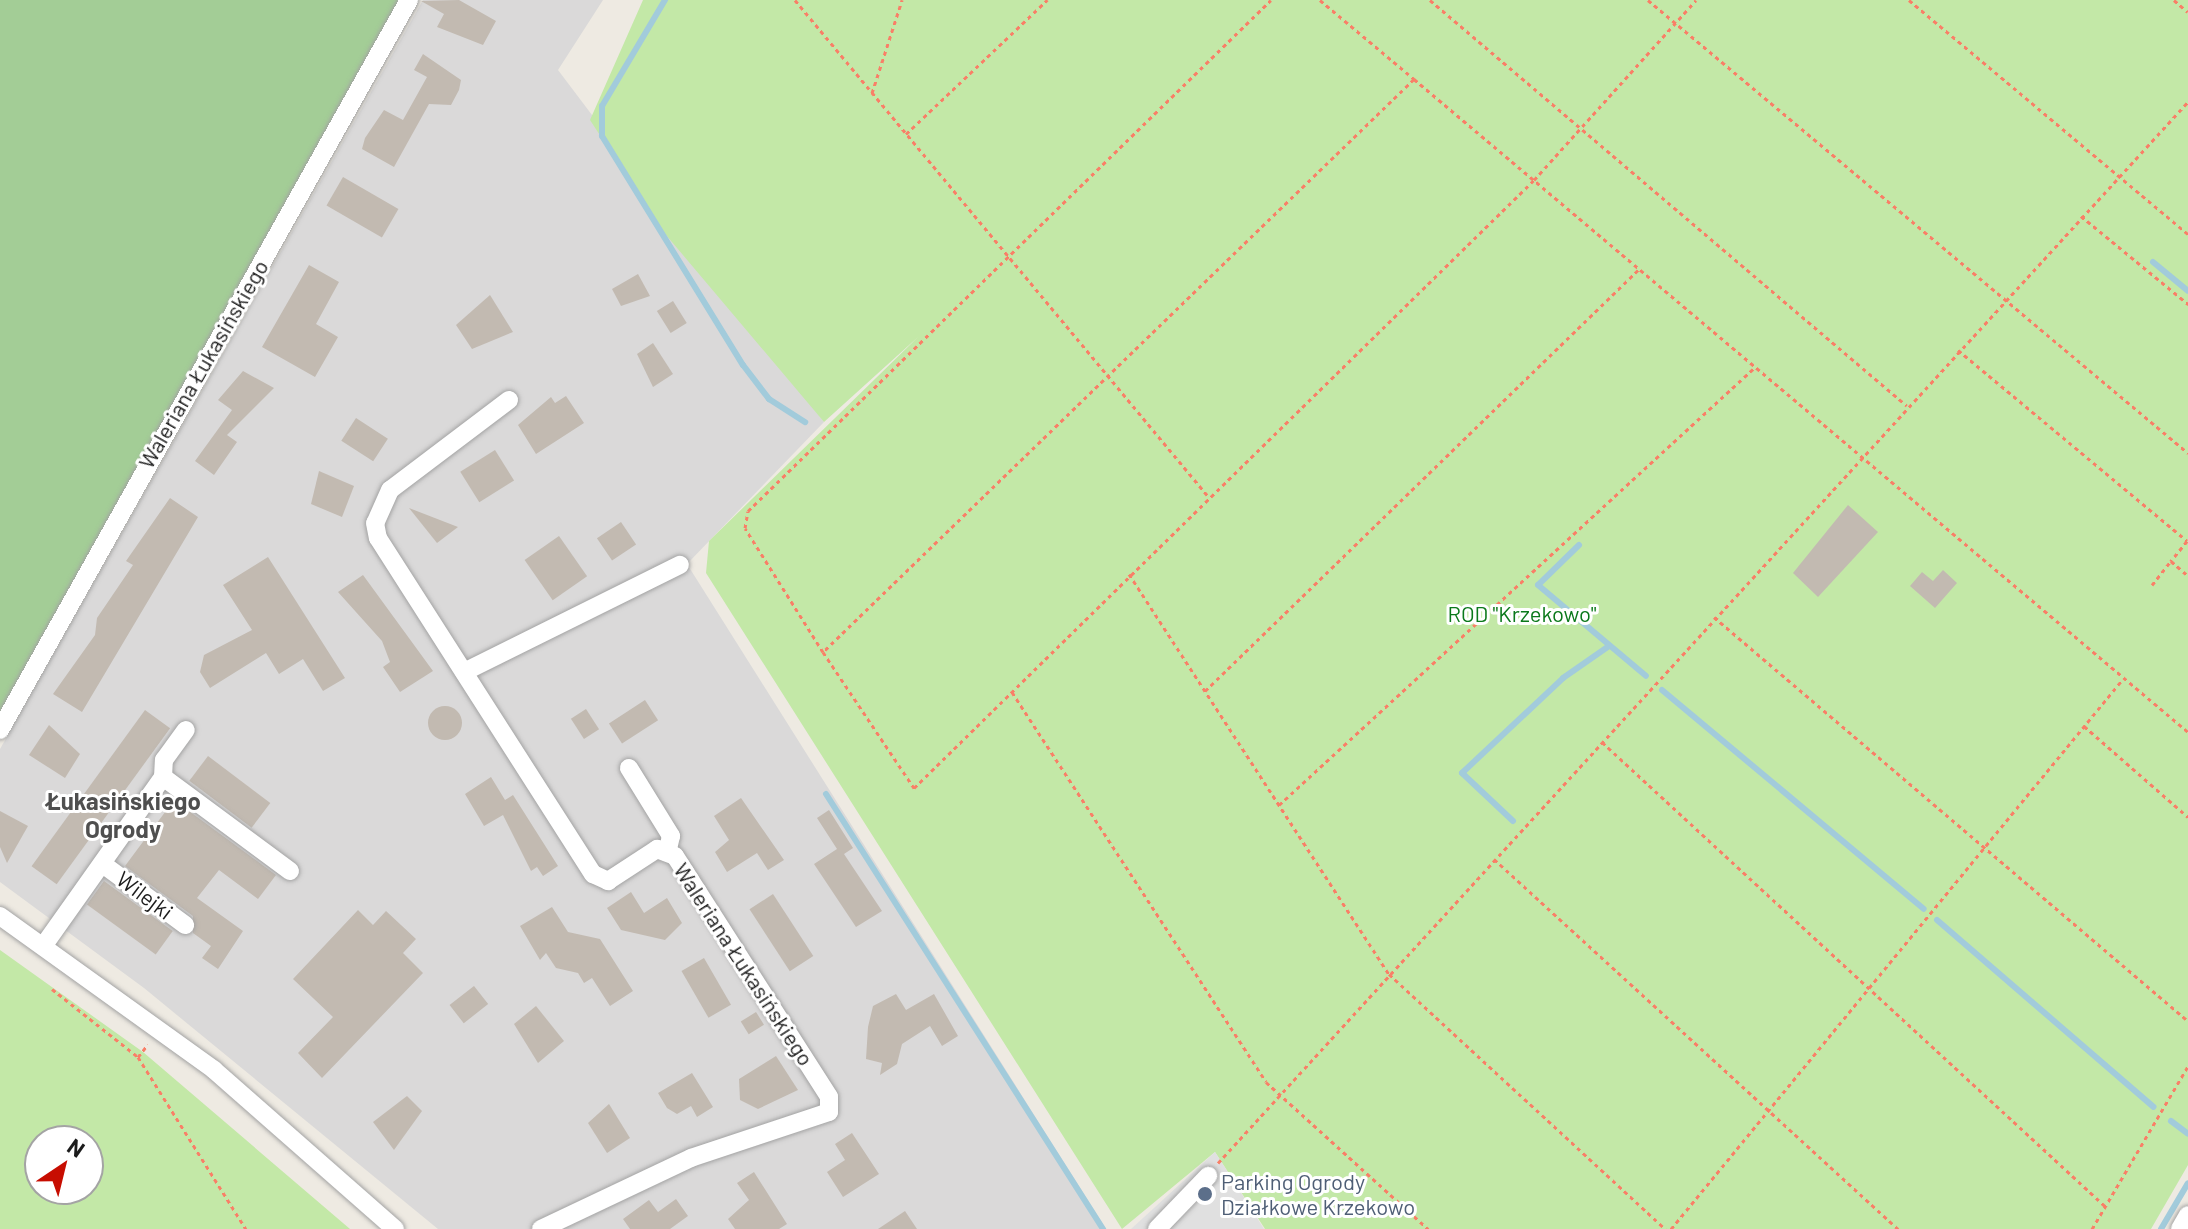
<!DOCTYPE html>
<html>
<head>
<meta charset="utf-8">
<style>
	body { margin:0 }
	#map { position:relative; width:2188px; height:1229px; overflow:hidden; background:#eeeae2; font-family:Barlow,sans-serif }
	div>[style] { position:absolute }
	.residential>* { inset:0; background:#dad9d9 }
	.grass>* { inset:0; background:#c3e8a7 }
	.forest>* { inset:0; background:#a3cd96 }
	.parking>* { inset:0; background:#e0e0e0 }
	.stream>* { height:6px; margin:-3px; padding:0 3px; transform-origin:3px; border-radius:3px; background:#a2cbdb }
	.building>* { inset:0; background:#c2bab1; transform-origin:0 0 }
	.round { border-radius:50% }
	.path>* { height:3px; margin-top:-1.5px; transform-origin:0; background:repeating-linear-gradient(90deg,#f97f67 0 4px,transparent 0 8px) }
	.roads { filter:drop-shadow(0 0 2px #a3a3a3) drop-shadow(0 0 2px #a3a3a3) }
	.minor>* { height:18px; margin:-9px; padding:0 9px; transform-origin:9px; border-radius:9px; background:#fff }
	.dots>* { width:22px; height:22px; translate:-50% -50%; box-sizing:border-box; border:4px solid #fff; border-radius:50% }
	span { translate:-50% -50%; white-space:nowrap; text-align:center; line-height:1.15; -webkit-text-stroke:6px #fff; paint-order:stroke }
	.street-label { font-size:22px; color:#1c1c1c }
	.park-label { font-size:22px; color:#0b791b }
	.service-label { font-size:22px; color:#4e5e75 }
	.left { translate:0 -50%; text-align:left }
	.neighbourhood-label { font-size:24px; color:#4f4f4f; font-weight:700 }
	.north { position:absolute; left:24px; top:1125px; width:80px; height:80px; box-sizing:border-box; background:#fff; border:2px solid #a4a4a4; border-radius:50%; rotate:35deg; font-size:22px; font-weight:700; line-height:32px; text-align:center; color:#1c1c1c }
	.north::after { content:''; display:block; margin:auto; width:28px; height:36px; background:#c70d01; clip-path:polygon(50% 0,100% 100%,50% 72%,0 100%) }
</style>
</head>
<body>
<div id="map">
	<div class="residential">
		<div style="clip-path:polygon(423px 0,603px 0,558px 70px,824px 422px,687px 564px,1106px 1229px,438px 1229px,144px 988px,0 882px,0 749px)"></div>
	</div>
	<div class="grass">
		<div style="clip-path:polygon(643px 0,2188px 0,2188px 1165px,2151px 1229px,1265px 1229px,1215px 1152px,1122px 1229px,706px 573px,709px 541px,918px 337px,824px 422px,661px 229px,590px 120px)"></div>
		<div style="clip-path:polygon(evenodd,0 950px,143px 1052px,350px 1229px,0 1229px,0 950px,40px 1141px,88px 1141px,88px 1189px,40px 1189px,40px 1141px)"></div>
	</div>
	<div class="forest">
		<div style="clip-path:polygon(0 0,399px 0,0 713px)"></div>
	</div>
	<div class="parking">
		<div style="clip-path:polygon(1215px 1152px,1264px 1229px,1131px 1229px)"></div>
	</div>
	<div class="stream">
		<div style="left:665px;top:0;width:123px;rotate:120.7deg"></div>
		<div style="left:602px;top:106px;width:30px;rotate:90deg"></div>
		<div style="left:602px;top:136px;width:269px;rotate:58.4deg"></div>
		<div style="left:743px;top:365px;width:43px;rotate:52.6deg"></div>
		<div style="left:769px;top:399px;width:43px;rotate:32.6deg"></div>
		<div style="left:2153px;top:262px;width:45px;rotate:39.6deg"></div>
		<div style="left:1579px;top:545px;width:57px;rotate:135.7deg"></div>
		<div style="left:1538px;top:585px;width:141px;rotate:40.1deg"></div>
		<div style="left:1662px;top:690px;width:341px;rotate:39.9deg"></div>
		<div style="left:826px;top:794px;width:516px;rotate:57.51deg"></div>
		<div style="left:1513px;top:821px;width:70px;rotate:-136.7deg"></div>
		<div style="left:1462px;top:773px;width:139px;rotate:-43.2deg"></div>
		<div style="left:1563px;top:678px;width:56px;rotate:-34.8deg"></div>
		<div style="left:1937px;top:920px;width:286px;rotate:40.8deg"></div>
		<div style="left:2171px;top:1121px;width:21px;rotate:37deg"></div>
		<div style="left:2161px;top:1229px;width:53px;rotate:-59.6deg"></div>
	</div>
	<div class="building">
		<div style="clip-path:polygon(459px 0,496px 21px,483px 45px,437px 27px,444px 14px,421px 1px)"></div>
		<div style="clip-path:polygon(423px 54px,461px 80px,459px 90px,451px 105px,429px 104px,394px 167px,362px 149px,365px 138px,384px 110px,403px 120px,427px 77px,414px 70px)"></div>
		<div style="left:343px;top:177px;width:64px;height:33px;rotate:30deg"></div>
		<div style="clip-path:polygon(309px 265px,339px 282px,316px 324px,338px 337px,315px 377px,262px 347px)"></div>
		<div style="clip-path:polygon(638px 274px,650px 296px,621px 306px,612px 289px)"></div>
		<div style="clip-path:polygon(490px 295px,513px 332px,472px 349px,456px 325px)"></div>
		<div style="left:673px;top:301px;width:26px;height:19px;rotate:58deg"></div>
		<div style="clip-path:polygon(653px 343px,673px 374px,653px 387px,637px 354px)"></div>
		<div style="clip-path:polygon(243px 371px,274px 388px,227px 435px,237px 442px,214px 475px,195px 461px,232px 410px,218px 400px)"></div>
		<div style="clip-path:polygon(566px 396px,584px 423px,536px 454px,518px 425px,551px 397px,555px 403px)"></div>
		<div style="left:356px;top:418px;width:38px;height:27px;rotate:33deg"></div>
		<div style="left:495px;top:450px;width:36px;height:41px;rotate:58deg"></div>
		<div style="clip-path:polygon(319px 471px,354px 486px,342px 517px,311px 504px)"></div>
		<div style="clip-path:polygon(170px 498px,198px 517px,82px 712px,53px 694px,95px 635px,97px 618px,133px 565px,126px 561px)"></div>
		<div style="clip-path:polygon(1848px 505px,1878px 532px,1818px 597px,1793px 573px)"></div>
		<div style="clip-path:polygon(409px 508px,458px 527px,437px 543px)"></div>
		<div style="left:621px;top:522px;width:27px;height:29px;rotate:56deg"></div>
		<div style="left:559px;top:536px;width:49px;height:42px;rotate:55deg"></div>
		<div style="clip-path:polygon(268px 557px,345px 678px,323px 691px,303px 659px,279px 674px,266px 653px,210px 688px,200px 672px,204px 655px,252px 630px,223px 585px)"></div>
		<div style="clip-path:polygon(1943px 570px,1957px 583px,1935px 608px,1910px 586px,1922px 572px,1933px 581px)"></div>
		<div style="clip-path:polygon(363px 575px,433px 671px,400px 692px,383px 667px,390px 662px,382px 641px,338px 592px)"></div>
		<div style="left:645px;top:700px;width:24px;height:43px;rotate:57deg"></div>
		<div class="round" style="left:428px;top:706px;width:34px;height:34px"></div>
		<div style="left:586px;top:709px;width:24px;height:18px;rotate:57deg"></div>
		<div style="left:145px;top:710px;width:31px;height:193px;rotate:36deg"></div>
		<div style="clip-path:polygon(49px 725px,80px 754px,65px 778px,29px 755px)"></div>
		<div style="left:208px;top:756px;width:78px;height:31px;rotate:37deg"></div>
		<div style="clip-path:polygon(491px 777px,505px 800px,513px 795px,558px 866px,543px 876px,537px 867px,531px 871px,503px 815px,484px 826px,465px 794px)"></div>
		<div style="clip-path:polygon(741px 798px,784px 860px,768px 870px,757px 853px,727px 872px,715px 852px,729px 840px,714px 816px)"></div>
		<div style="clip-path:polygon(174px 800px,276px 875px,258px 899px,219px 870px,197px 898px,243px 931px,218px 969px,202px 958px,211px 946px,193px 933px,193px 916px,125px 866px)"></div>
		<div style="clip-path:polygon(829px 810px,853px 848px,844px 854px,882px 911px,856px 927px,814px 864px,837px 849px,817px 818px)"></div>
		<div style="clip-path:polygon(0 811px,28px 826px,7px 863px,0 847px)"></div>
		<div style="left:104px;top:881px;width:85px;height:29px;rotate:36deg"></div>
		<div style="clip-path:polygon(631px 892px,644px 913px,667px 898px,682px 923px,665px 940px,621px 930px,607px 908px)"></div>
		<div style="left:773px;top:894px;width:74px;height:28px;rotate:57deg"></div>
		<div style="clip-path:polygon(552px 907px,568px 932px,600px 939px,633px 991px,610px 1006px,592px 978px,584px 983px,578px 973px,556px 968px,546px 953px,540px 960px,520px 926px)"></div>
		<div style="clip-path:polygon(358px 910px,373px 925px,386px 911px,416px 939px,403px 953px,423px 973px,322px 1078px,298px 1053px,333px 1017px,293px 979px)"></div>
		<div style="left:704px;top:958px;width:54px;height:26px;rotate:60deg"></div>
		<div style="left:474px;top:986px;width:23px;height:31px;rotate:52deg"></div>
		<div style="clip-path:polygon(896px 994px,906px 1010px,934px 994px,958px 1036px,942px 1046px,930px 1026px,902px 1044px,897px 1064px,880px 1075px,882px 1063px,866px 1059px,868px 1027px,873px 1006px)"></div>
		<div style="clip-path:polygon(536px 1006px,564px 1041px,538px 1063px,514px 1024px)"></div>
		<div style="left:756px;top:1012px;width:15px;height:18px;rotate:58deg"></div>
		<div style="clip-path:polygon(776px 1056px,798px 1090px,758px 1109px,740px 1100px,739px 1079px)"></div>
		<div style="clip-path:polygon(692px 1073px,713px 1107px,697px 1117px,691px 1106px,677px 1114px,667px 1108px,658px 1093px)"></div>
		<div style="clip-path:polygon(407px 1096px,422px 1111px,394px 1150px,373px 1122px)"></div>
		<div style="clip-path:polygon(609px 1104px,630px 1138px,607px 1153px,588px 1123px)"></div>
		<div style="clip-path:polygon(852px 1133px,879px 1174px,843px 1197px,827px 1172px,845px 1160px,835px 1144px)"></div>
		<div style="clip-path:polygon(754px 1172px,787px 1224px,779px 1229px,735px 1229px,728px 1219px,749px 1200px,737px 1183px)"></div>
		<div style="clip-path:polygon(676px 1199px,688px 1216px,670px 1229px,630px 1229px,623px 1219px,649px 1200px,658px 1212px)"></div>
		<div style="clip-path:polygon(905px 1211px,917px 1229px,878px 1229px)"></div>
	</div>
	<div class="path">
		<div style="left:795px;top:0;width:645px;rotate:50.22deg"></div>
		<div style="left:1320px;top:0;width:123px;rotate:40deg"></div>
		<div style="left:1414px;top:79px;width:823px;rotate:135.89deg"></div>
		<div style="left:823px;top:652px;width:164px;rotate:56.2deg"></div>
		<div style="left:914px;top:788px;width:868px;rotate:-44.44deg"></div>
		<div style="left:1534px;top:180px;width:242px;rotate:-48deg"></div>
		<div style="left:1430px;top:0;width:626px;rotate:40.4deg"></div>
		<div style="left:1648px;top:0;width:705px;rotate:39.99deg"></div>
		<div style="left:1909px;top:0;width:364px;rotate:40deg"></div>
		<div style="left:2174px;top:0;width:18px;rotate:41deg"></div>
		<div style="left:1414px;top:79px;width:1013px;rotate:40.15deg"></div>
		<div style="left:872px;top:93px;width:98px;rotate:-72.1deg"></div>
		<div style="left:906px;top:134px;width:195px;rotate:-43.5deg"></div>
		<div style="left:2081px;top:216px;width:139px;rotate:39.4deg"></div>
		<div style="left:1958px;top:350px;width:298px;rotate:39.8deg"></div>
		<div style="left:2187px;top:541px;width:26px;rotate:129deg"></div>
		<div style="left:2171px;top:561px;width:23px;rotate:41deg"></div>
		<div style="left:1129px;top:574px;width:477px;rotate:57deg"></div>
		<div style="left:1389px;top:974px;width:376px;rotate:42.7deg"></div>
		<div style="left:2152px;top:585px;width:31px;rotate:-52deg"></div>
		<div style="left:1714px;top:617px;width:623px;rotate:40.44deg"></div>
		<div style="left:823px;top:652px;width:146px;rotate:-122.2deg"></div>
		<div style="left:745px;top:528px;width:17px;rotate:-80deg"></div>
		<div style="left:748px;top:511px;width:731px;rotate:-44.34deg"></div>
		<div style="left:1205px;top:691px;width:604px;rotate:-44.19deg"></div>
		<div style="left:1012px;top:692px;width:465px;rotate:56.9deg"></div>
		<div style="left:1266px;top:1082px;width:219px;rotate:42.2deg"></div>
		<div style="left:2084px;top:726px;width:138px;rotate:41.2deg"></div>
		<div style="left:1602px;top:742px;width:684px;rotate:42.69deg"></div>
		<div style="left:1279px;top:805px;width:645px;rotate:-42.61deg"></div>
		<div style="left:1494px;top:859px;width:548px;rotate:42.48deg"></div>
		<div style="left:52px;top:989px;width:110px;rotate:38.3deg"></div>
		<div style="left:138px;top:1057px;width:203px;rotate:57.9deg"></div>
		<div style="left:138px;top:1057px;width:16px;rotate:-52deg"></div>
		<div style="left:1218px;top:1163px;width:1438px;rotate:-47.57deg"></div>
		<div style="left:1671px;top:1229px;width:712px;rotate:-50.59deg"></div>
		<div style="left:2092px;top:1229px;width:189px;rotate:-59.5deg"></div>
	</div>
	<div class="roads">
		<div class="minor">
			<div style="left:509px;top:400px;width:149px;rotate:142.9deg"></div>
			<div style="left:390px;top:490px;width:36px;rotate:114deg"></div>
			<div style="left:375px;top:523px;width:15px;rotate:79deg"></div>
			<div style="left:378px;top:538px;width:399px;rotate:57.4deg"></div>
			<div style="left:593px;top:874px;width:17px;rotate:25deg"></div>
			<div style="left:608px;top:881px;width:59px;rotate:-33.1deg"></div>
			<div style="left:657px;top:849px;width:19px;rotate:21deg"></div>
			<div style="left:675px;top:856px;width:286px;rotate:57.4deg"></div>
			<div style="left:829px;top:1097px;width:15px;rotate:90deg"></div>
			<div style="left:829px;top:1112px;width:145px;rotate:161.6deg"></div>
			<div style="left:691px;top:1158px;width:166px;rotate:154.7deg"></div>
			<div style="left:464px;top:672px;width:241px;rotate:-26.4deg"></div>
			<div style="left:0;top:730px;width:837px;rotate:-60.74deg"></div>
			<div style="left:629px;top:768px;width:80px;rotate:58.3deg"></div>
			<div style="left:671px;top:836px;width:17px;rotate:103deg"></div>
			<div style="left:163px;top:777px;width:158px;rotate:36.5deg"></div>
			<div style="left:104px;top:865px;width:101px;rotate:36.5deg"></div>
			<div style="left:0;top:916px;width:264px;rotate:35.7deg"></div>
			<div style="left:214px;top:1070px;width:241px;rotate:41.3deg"></div>
			<div style="left:44px;top:945px;width:206px;rotate:-54.7deg"></div>
			<div style="left:163px;top:777px;width:17px;rotate:-87deg"></div>
			<div style="left:164px;top:760px;width:37px;rotate:-54deg"></div>
			<div style="left:1157px;top:1229px;width:74px;rotate:-46.1deg"></div>
			<div style="left:2180px;top:1229px;width:16px;rotate:-60deg"></div>
		</div>
	</div>
	<div class="dots">
		<div style="left:1205px;top:1194px;background:#5c6f8a"></div>
	</div>
	<div class="street-label">
		<span style="left:203px;top:364px;rotate:-60deg">Waleriana Łukasińskiego</span>
		<span style="left:145px;top:895px;rotate:37deg">Wilejki</span>
		<span style="left:744px;top:964px;rotate:57deg">Waleriana Łukasińskiego</span>
	</div>
	<div class="park-label">
		<span style="left:1522px;top:614px">ROD "Krzekowo"</span>
	</div>
	<div class="service-label">
		<span class="left" style="left:1221px;top:1194px">Parking Ogrody<br>Działkowe Krzekowo</span>
	</div>
	<div class="neighbourhood-label">
		<span style="left:123px;top:815px">Łukasińskiego<br>Ogrody</span>
	</div>
	<div class="north">N</div>
</div>
</body>
</html>
